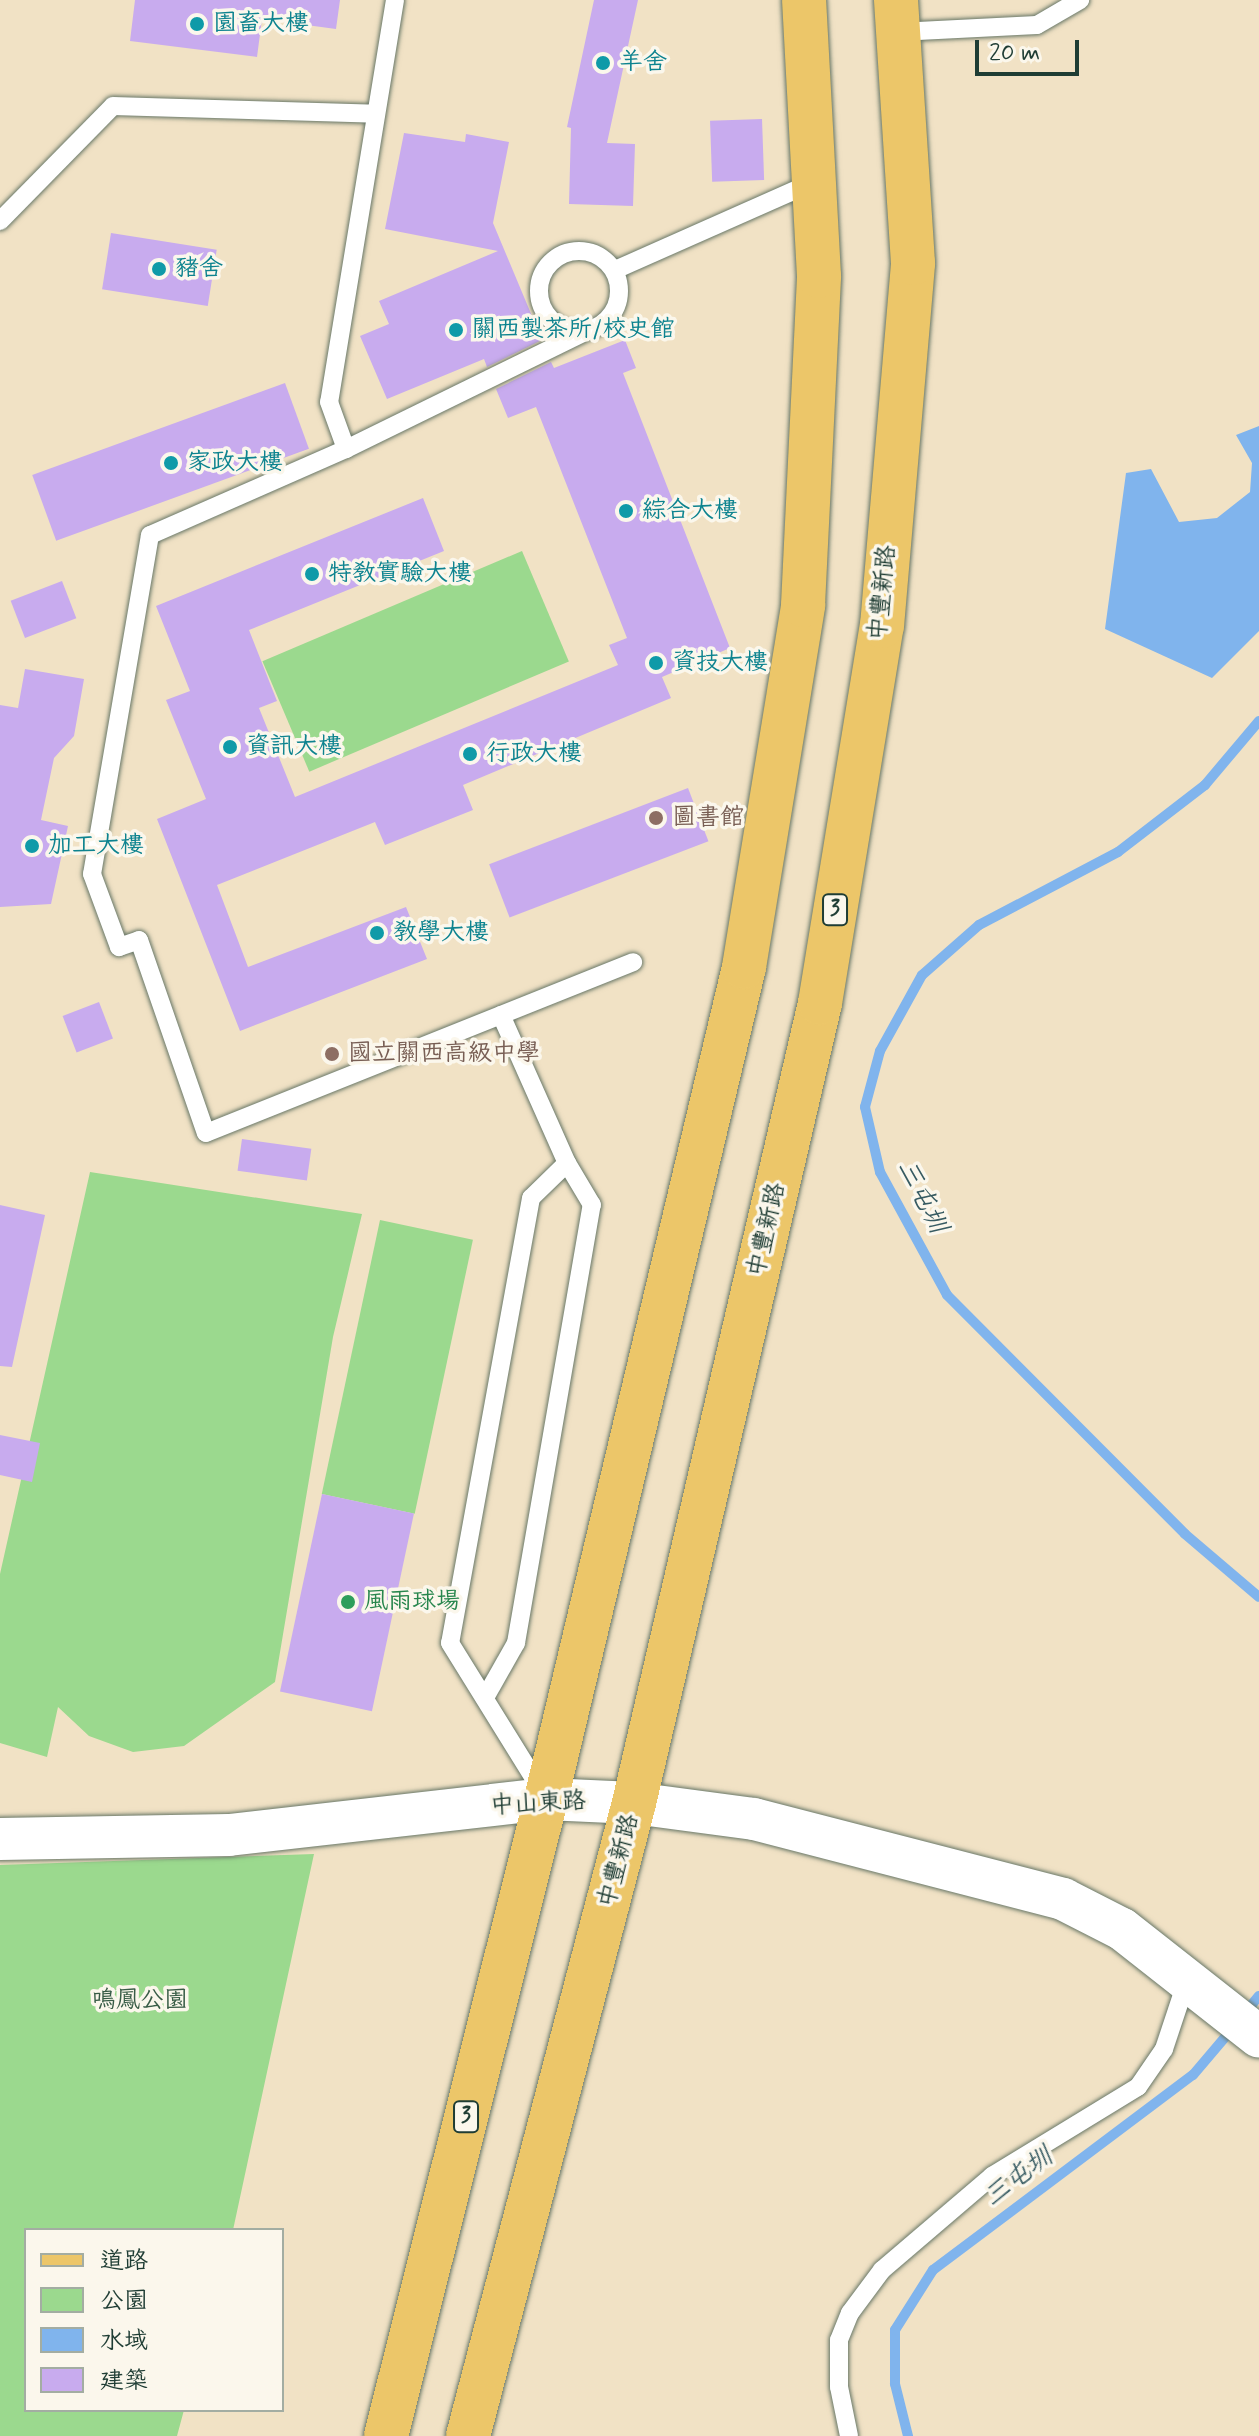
<!DOCTYPE html>
<html>
<head>
<meta charset="utf-8">
<style>
	body { margin:0 }
	#map { position:relative; width:1259px; height:2436px; overflow:hidden; background:#f1e2c5; font-family:Mynerve,"LXGW WenKai TC",sans-serif }
	div>[style] { position:absolute }
	.green>* { inset:0; background:#9bd98e; transform-origin:0 0 }
	.water>* { inset:0; background:#80b4ed }
	.stream>* { height:10px; margin:-5px; padding:0 5px; transform-origin:5px; border-radius:5px; background:#80b4ed }
	.building>* { inset:0; background:#c8abee; transform-origin:0 0 }
	.roads { filter:drop-shadow(0 0 2px #687767) drop-shadow(0 0 2px #687767) }
	.service>* { height:18px; margin:-9px; padding:0 9px; transform-origin:9px; border-radius:9px; background:#fff }
	.service>.ring { margin:-9px; padding:0; box-sizing:content-box; background:none; border:18px solid #fff; border-radius:50% }
	.tertiary>* { height:42px; margin:-21px; padding:0 21px; transform-origin:21px; border-radius:21px; background:#fff }
	.primary>* { height:44px; margin:-22px; padding:0 22px; transform-origin:22px; border-radius:22px; background:#ecc669 }
	.dots>* { width:22px; height:22px; translate:-50% -50%; box-sizing:border-box; border:4px solid #fbf7ec; border-radius:50% }
	span { translate:-50% -50%; white-space:nowrap; text-align:center; line-height:1.15; -webkit-text-stroke:7px #fbf7ec; paint-order:stroke }
	.shield-label span { padding:2px 6px; background:#fbf7ec; border:2px solid; border-radius:6px; -webkit-text-stroke-width:0 }
	.shield-label { font-size:22px; color:#1f3d34; font-weight:700 }
	.culture-label { font-size:24px; color:#0d838f }
	.left { translate:0 -50%; text-align:left }
	.street-label { font-size:24px; color:#1f3d34 }
	.education-label { font-size:24px; color:#785e54 }
	.leisure-label { font-size:24px; color:#27864d }
	.park-label { font-size:24px; color:#385c46 }
	.water-label { font-size:26px; color:#375b62; font-style:italic }
	.legend { position:absolute; left:24px; top:2228px; width:260px; height:184px; box-sizing:border-box; background:#fbf7ec; border:2px solid #a3ada2; margin:0; padding:10px 14px; list-style:none; font-size:24px; color:#1f3d34 }
	.legend li { display:flex; align-items:center; gap:16px; height:40px }
	.legend b { width:40px; border:2px solid #a3ada2 }
	.scale { position:absolute; left:975px; top:40px; width:104px; height:36px; box-sizing:border-box; border:4px solid #1f3d34; border-top:0; padding-left:10px; font-size:24px; line-height:28px; white-space:nowrap; color:#1f3d34; -webkit-text-stroke:6px #fbf7ec; paint-order:stroke }
</style>
</head>
<body>
<div id="map">
	<div class="green">
		<div style="left:522px;top:551px;width:120px;height:282px;rotate:67deg"></div>
		<div style="clip-path:polygon(90px 1172px,362px 1214px,333px 1337px,275px 1682px,184px 1746px,133px 1752px,89px 1736px,58px 1707px,47px 1757px,0 1743px,0 1574px)"></div>
		<div style="left:380px;top:1220px;width:95px;height:280px;rotate:12deg"></div>
		<div style="clip-path:polygon(314px 1854px,233px 2230px,26px 2230px,26px 2410px,184px 2410px,177px 2436px,0 2436px,0 1865px)"></div>
	</div>
	<div class="water">
		<div style="clip-path:polygon(1259px 426px,1259px 631px,1212px 678px,1105px 629px,1126px 473px,1151px 469px,1179px 522px,1217px 518px,1250px 492px,1252px 463px,1236px 435px)"></div>
	</div>
	<div class="stream">
		<div style="left:1259px;top:721px;width:84px;rotate:130.2deg"></div>
		<div style="left:1205px;top:785px;width:110px;rotate:142.4deg"></div>
		<div style="left:1118px;top:852px;width:157px;rotate:152.3deg"></div>
		<div style="left:979px;top:925px;width:76px;rotate:138.7deg"></div>
		<div style="left:922px;top:975px;width:87px;rotate:118.9deg"></div>
		<div style="left:880px;top:1051px;width:58px;rotate:105deg"></div>
		<div style="left:865px;top:1107px;width:67px;rotate:77deg"></div>
		<div style="left:880px;top:1172px;width:140px;rotate:61.4deg"></div>
		<div style="left:947px;top:1295px;width:337px;rotate:45.1deg"></div>
		<div style="left:1185px;top:1534px;width:97px;rotate:40.4deg"></div>
		<div style="left:1245px;top:2013px;width:22px;rotate:-51deg"></div>
		<div style="left:908px;top:2436px;width:54px;rotate:-104deg"></div>
		<div style="left:895px;top:2384px;width:54px;rotate:-90deg"></div>
		<div style="left:895px;top:2330px;width:71px;rotate:-57.7deg"></div>
		<div style="left:933px;top:2270px;width:325px;rotate:-36.9deg"></div>
		<div style="left:1193px;top:2075px;width:60px;rotate:-49.7deg"></div>
	</div>
	<div class="building">
		<div style="clip-path:polygon(135px 0,340px 0,336px 29px,262px 19px,257px 57px,130px 41px)"></div>
		<div style="clip-path:polygon(594px 0,638px 0,607px 143px,635px 144px,633px 206px,569px 204px,571px 128px,567px 127px)"></div>
		<div style="left:762px;top:119px;width:61px;height:52px;rotate:88deg"></div>
		<div style="clip-path:polygon(404px 133px,465px 142px,466px 134px,509px 142px,493px 223px,542px 340px,487px 367px,484px 359px,387px 399px,360px 336px,389px 324px,379px 301px,498px 251px,385px 229px)"></div>
		<div style="left:111px;top:233px;width:107px;height:57px;rotate:9deg"></div>
		<div style="clip-path:polygon(625px 340px,636px 368px,623px 373px,730px 648px,662px 677px,671px 698px,463px 785px,473px 810px,385px 845px,375px 822px,217px 885px,248px 967px,406px 907px,427px 959px,240px 1031px,157px 819px,206px 799px,166px 700px,190px 691px,156px 606px,423px 498px,444px 551px,249px 630px,277px 701px,259px 708px,295px 797px,618px 665px,609px 645px,627px 638px,536px 407px,508px 418px,496px 389px,551px 362px,554px 368px)"></div>
		<div style="left:285px;top:383px;width:70px;height:269px;rotate:70deg"></div>
		<div style="left:62px;top:581px;width:40px;height:55px;rotate:69deg"></div>
		<div style="clip-path:polygon(25px 669px,84px 679px,74px 736px,54px 758px,41px 820px,68px 826px,51px 904px,0 907px,0 705px,18px 708px)"></div>
		<div style="left:688px;top:788px;width:57px;height:213px;rotate:69deg"></div>
		<div style="left:99px;top:1002px;width:39px;height:39px;rotate:69deg"></div>
		<div style="left:242px;top:1139px;width:70px;height:32px;rotate:8deg"></div>
		<div style="clip-path:polygon(0 1205px,45px 1215px,12px 1367px,0 1366px)"></div>
		<div style="clip-path:polygon(0 1435px,40px 1443px,32px 1482px,0 1475px)"></div>
		<div style="left:322px;top:1494px;width:94px;height:202px;rotate:12deg"></div>
	</div>
	<div class="roads">
		<div class="service">
			<div style="left:395px;top:0;width:407px;rotate:99.3deg"></div>
			<div style="left:329px;top:402px;width:50px;rotate:70.1deg"></div>
			<div style="left:346px;top:449px;width:214px;rotate:156.3deg"></div>
			<div style="left:150px;top:535px;width:344px;rotate:99.7deg"></div>
			<div style="left:92px;top:874px;width:78px;rotate:69.7deg"></div>
			<div style="left:119px;top:947px;width:21px;rotate:-19deg"></div>
			<div style="left:139px;top:940px;width:204px;rotate:70.9deg"></div>
			<div style="left:206px;top:1133px;width:460px;rotate:-21.8deg"></div>
			<div style="left:898px;top:32px;width:139px;rotate:-2.9deg"></div>
			<div style="left:1037px;top:25px;width:50px;rotate:-30.2deg"></div>
			<div style="left:0;top:221px;width:161px;rotate:-45.5deg"></div>
			<div style="left:113px;top:106px;width:263px;rotate:1.7deg"></div>
			<div class="ring" style="left:539px;top:251px;width:62px;height:62px"></div>
			<div style="left:615px;top:270px;width:218px;rotate:-23.9deg"></div>
			<div style="left:346px;top:449px;width:268px;rotate:-26.1deg"></div>
			<div style="left:501px;top:1015px;width:162px;rotate:66deg"></div>
			<div style="left:486px;top:1696px;width:61px;rotate:-60.5deg"></div>
			<div style="left:516px;top:1643px;width:445px;rotate:-80.2deg"></div>
			<div style="left:592px;top:1205px;width:49px;rotate:-120.8deg"></div>
			<div style="left:567px;top:1163px;width:50px;rotate:135.8deg"></div>
			<div style="left:531px;top:1198px;width:452px;rotate:100.3deg"></div>
			<div style="left:450px;top:1643px;width:173px;rotate:58.2deg"></div>
			<div style="left:849px;top:2436px;width:50px;rotate:-101.5deg"></div>
			<div style="left:839px;top:2387px;width:47px;rotate:-90deg"></div>
			<div style="left:839px;top:2340px;width:29px;rotate:-68deg"></div>
			<div style="left:850px;top:2313px;width:54px;rotate:-53.3deg"></div>
			<div style="left:882px;top:2270px;width:145px;rotate:-40.5deg"></div>
			<div style="left:992px;top:2176px;width:171px;rotate:-31.4deg"></div>
			<div style="left:1138px;top:2087px;width:46px;rotate:-55.6deg"></div>
			<div style="left:1164px;top:2049px;width:73px;rotate:-71.6deg"></div>
		</div>
		<div class="tertiary">
			<div style="left:0;top:1839px;width:229px;rotate:-1deg"></div>
			<div style="left:229px;top:1835px;width:319px;rotate:-6.5deg"></div>
			<div style="left:546px;top:1799px;width:88px;rotate:2.6deg"></div>
			<div style="left:634px;top:1803px;width:121px;rotate:7.6deg"></div>
			<div style="left:754px;top:1819px;width:319px;rotate:14.5deg"></div>
			<div style="left:1063px;top:1899px;width:66px;rotate:27deg"></div>
			<div style="left:1122px;top:1929px;width:174px;rotate:38.2deg"></div>
		</div>
		<div class="primary">
			<div style="left:386px;top:2436px;width:657px;rotate:-75.9deg"></div>
			<div style="left:546px;top:1799px;width:855px;rotate:-76.61deg"></div>
			<div style="left:744px;top:967px;width:367px;rotate:-80.7deg"></div>
			<div style="left:803px;top:605px;width:329px;rotate:-87.2deg"></div>
			<div style="left:819px;top:276px;width:276px;rotate:-93.1deg"></div>
			<div style="left:468px;top:2436px;width:654px;rotate:-75.31deg"></div>
			<div style="left:634px;top:1803px;width:821px;rotate:-76.91deg"></div>
			<div style="left:820px;top:1003px;width:382px;rotate:-80.7deg"></div>
			<div style="left:882px;top:626px;width:364px;rotate:-85.1deg"></div>
			<div style="left:913px;top:263px;width:264px;rotate:-93.7deg"></div>
		</div>
	</div>
	<div class="dots">
		<div style="left:197px;top:24px;background:#0f9aa8"></div>
		<div style="left:603px;top:63px;background:#0f9aa8"></div>
		<div style="left:159px;top:269px;background:#0f9aa8"></div>
		<div style="left:456px;top:330px;background:#0f9aa8"></div>
		<div style="left:171px;top:463px;background:#0f9aa8"></div>
		<div style="left:626px;top:511px;background:#0f9aa8"></div>
		<div style="left:312px;top:574px;background:#0f9aa8"></div>
		<div style="left:656px;top:663px;background:#0f9aa8"></div>
		<div style="left:230px;top:747px;background:#0f9aa8"></div>
		<div style="left:470px;top:754px;background:#0f9aa8"></div>
		<div style="left:656px;top:818px;background:#8d6e63"></div>
		<div style="left:32px;top:846px;background:#0f9aa8"></div>
		<div style="left:377px;top:933px;background:#0f9aa8"></div>
		<div style="left:332px;top:1054px;background:#8d6e63"></div>
		<div style="left:348px;top:1602px;background:#2e9e5b"></div>
	</div>
	<div class="shield-label">
		<span style="left:835px;top:910px">3</span>
		<span style="left:466px;top:2117px">3</span>
	</div>
	<div class="culture-label">
		<span class="left" style="left:213px;top:24px">園畜大樓</span>
		<span class="left" style="left:619px;top:63px">羊舍</span>
		<span class="left" style="left:175px;top:269px">豬舍</span>
		<span class="left" style="left:472px;top:330px">關西製茶所/校史館</span>
		<span class="left" style="left:187px;top:463px">家政大樓</span>
		<span class="left" style="left:642px;top:511px">綜合大樓</span>
		<span class="left" style="left:328px;top:574px">特教實驗大樓</span>
		<span class="left" style="left:672px;top:663px">資技大樓</span>
		<span class="left" style="left:246px;top:747px">資訊大樓</span>
		<span class="left" style="left:486px;top:754px">行政大樓</span>
		<span class="left" style="left:48px;top:846px">加工大樓</span>
		<span class="left" style="left:393px;top:933px">教學大樓</span>
	</div>
	<div class="street-label">
		<span style="left:883px;top:593px;rotate:-84deg">中豐新路</span>
		<span style="left:767px;top:1230px;rotate:-77deg">中豐新路</span>
		<span style="left:538px;top:1804px;rotate:-3deg">中山東路</span>
		<span style="left:619px;top:1861px;rotate:-75deg">中豐新路</span>
	</div>
	<div class="education-label">
		<span class="left" style="left:672px;top:818px">圖書館</span>
		<span class="left" style="left:348px;top:1054px">國立關西高級中學</span>
	</div>
	<div class="leisure-label">
		<span class="left" style="left:364px;top:1602px">風雨球場</span>
	</div>
	<div class="park-label">
		<span style="left:140px;top:2001px">鳴鳳公園</span>
	</div>
	<div class="water-label">
		<span style="left:921px;top:1197px;rotate:63deg">三屯圳</span>
		<span style="left:1019px;top:2178px;rotate:-37deg">三屯圳</span>
	</div>
	<ul class="legend">
	<li><b style="height:10px;background:#ecc669"></b>道路</li>
	<li><b style="height:22px;background:#9bd98e"></b>公園</li>
	<li><b style="height:22px;background:#80b4ed"></b>水域</li>
	<li><b style="height:22px;background:#c8abee"></b>建築</li>
	</ul>
	<div class="scale">20 m</div>
</div>
</body>
</html>
